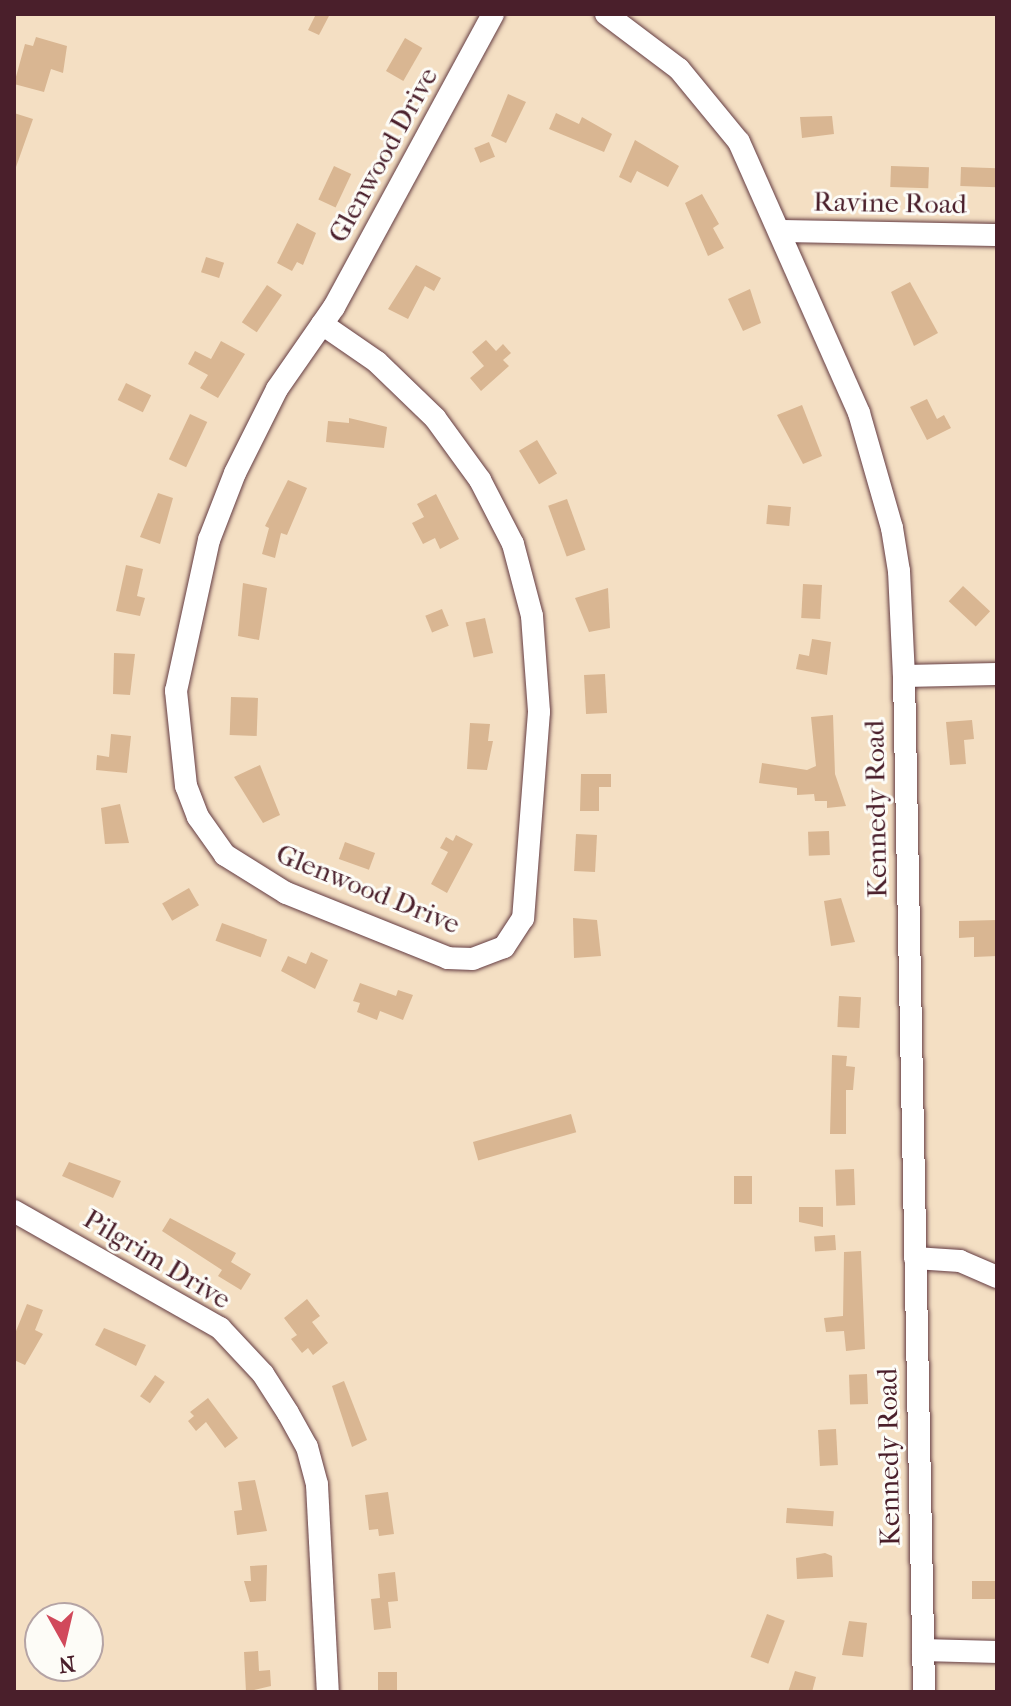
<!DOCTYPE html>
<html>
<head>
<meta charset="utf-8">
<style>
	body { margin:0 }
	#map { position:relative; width:1011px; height:1706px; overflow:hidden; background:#f4dfc3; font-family:"IM FELL French Canon",serif }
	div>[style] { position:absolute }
	.building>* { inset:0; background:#d9b692; transform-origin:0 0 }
	.roads { filter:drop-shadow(0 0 2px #643c42) drop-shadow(0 0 2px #643c42) }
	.minor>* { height:22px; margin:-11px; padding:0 11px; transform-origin:11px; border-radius:11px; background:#fff }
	span { translate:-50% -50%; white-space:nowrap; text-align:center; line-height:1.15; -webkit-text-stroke:6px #fdfcf7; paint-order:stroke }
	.street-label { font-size:28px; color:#4a1f2b }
	.frame { position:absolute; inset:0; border:16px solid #4a1f2b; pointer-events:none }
	.north { position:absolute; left:24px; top:1602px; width:80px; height:80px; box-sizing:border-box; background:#fdfcf7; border:2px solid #b5a4a5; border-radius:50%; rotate:172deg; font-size:22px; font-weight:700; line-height:32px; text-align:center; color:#4a1f2b }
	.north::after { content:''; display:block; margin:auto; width:28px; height:36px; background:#d1495b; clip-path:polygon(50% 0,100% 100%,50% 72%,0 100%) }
</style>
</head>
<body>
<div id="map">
	<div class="building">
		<div style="clip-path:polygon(316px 14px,330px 14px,319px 35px,308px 30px)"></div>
		<div style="clip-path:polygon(36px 37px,67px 46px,63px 73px,51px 69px,44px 92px,14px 84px,25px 44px,33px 46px)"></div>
		<div style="left:405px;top:38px;width:20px;height:38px;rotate:30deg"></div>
		<div style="clip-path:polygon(508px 94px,526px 102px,506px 143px,491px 136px)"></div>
		<div style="clip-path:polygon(14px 113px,33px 119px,16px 167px,14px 166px)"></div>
		<div style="clip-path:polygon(556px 113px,579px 124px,582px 117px,612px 134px,604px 152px,549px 129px)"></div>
		<div style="clip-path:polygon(832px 116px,834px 134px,802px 138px,800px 117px)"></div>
		<div style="clip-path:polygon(635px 140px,679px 166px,668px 187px,637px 171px,631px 183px,619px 177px)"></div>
		<div style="left:489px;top:142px;width:16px;height:16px;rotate:68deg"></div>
		<div style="left:334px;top:166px;width:19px;height:37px;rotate:25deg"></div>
		<div style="left:891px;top:166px;width:38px;height:21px;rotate:2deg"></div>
		<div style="left:961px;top:167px;width:36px;height:19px;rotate:2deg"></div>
		<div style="clip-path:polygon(702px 194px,719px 224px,713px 228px,724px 248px,708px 256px,685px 203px)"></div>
		<div style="clip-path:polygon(297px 223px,316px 233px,303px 265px,297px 262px,292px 271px,277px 263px)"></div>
		<div style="left:206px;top:257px;width:19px;height:16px;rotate:18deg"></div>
		<div style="clip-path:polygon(416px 265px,441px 278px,434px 291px,425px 286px,408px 319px,388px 309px)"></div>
		<div style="clip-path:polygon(910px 282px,938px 333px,914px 346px,891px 292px)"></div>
		<div style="left:267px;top:285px;width:18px;height:45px;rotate:34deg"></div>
		<div style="clip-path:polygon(750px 289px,761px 323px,743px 331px,728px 299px)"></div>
		<div style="clip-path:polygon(486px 340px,496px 351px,503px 344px,511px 353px,503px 360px,509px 366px,481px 391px,470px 378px,484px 366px,472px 352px)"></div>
		<div style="clip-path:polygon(221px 341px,245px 354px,218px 398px,200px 388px,208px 375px,188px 364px,195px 351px,211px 359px)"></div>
		<div style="left:126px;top:383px;width:28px;height:19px;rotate:26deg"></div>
		<div style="clip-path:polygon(927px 399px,937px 419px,944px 415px,951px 428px,927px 440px,910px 407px)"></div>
		<div style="clip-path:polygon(802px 405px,822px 456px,803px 464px,777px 415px)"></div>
		<div style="left:190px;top:414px;width:19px;height:50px;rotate:25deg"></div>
		<div style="clip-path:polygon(349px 418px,387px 427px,384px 448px,326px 442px,328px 421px,349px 423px)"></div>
		<div style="left:537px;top:440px;width:39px;height:21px;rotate:59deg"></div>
		<div style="clip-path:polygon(288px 480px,307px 488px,287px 535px,281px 533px,275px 558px,262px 554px,269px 528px,265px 526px)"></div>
		<div style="clip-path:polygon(158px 493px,173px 498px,160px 544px,140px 537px)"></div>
		<div style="clip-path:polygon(436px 494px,459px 539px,440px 549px,435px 538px,423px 544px,412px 523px,424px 517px,417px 504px)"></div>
		<div style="left:567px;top:499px;width:54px;height:20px;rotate:70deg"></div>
		<div style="left:768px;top:505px;width:23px;height:19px;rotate:5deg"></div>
		<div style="clip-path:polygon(126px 565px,143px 569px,137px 596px,145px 598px,140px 616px,116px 611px)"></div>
		<div style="clip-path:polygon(243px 583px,267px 588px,259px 640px,238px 636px)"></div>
		<div style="left:803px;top:584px;width:19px;height:34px;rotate:3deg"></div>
		<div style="left:963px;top:586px;width:37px;height:21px;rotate:43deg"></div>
		<div style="clip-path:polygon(608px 588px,610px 628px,589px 632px,575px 598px)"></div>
		<div style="left:442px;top:609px;width:18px;height:18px;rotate:68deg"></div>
		<div style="left:485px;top:618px;width:36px;height:20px;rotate:77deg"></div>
		<div style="clip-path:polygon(812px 639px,831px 642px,827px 675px,796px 669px,799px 654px,809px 656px)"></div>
		<div style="clip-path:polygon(114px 653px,135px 654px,130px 695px,113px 694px)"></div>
		<div style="left:605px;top:674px;width:39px;height:21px;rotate:87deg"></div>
		<div style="left:231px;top:697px;width:27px;height:38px;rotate:2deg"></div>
		<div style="clip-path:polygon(833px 715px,835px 774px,846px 806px,827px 808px,827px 801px,815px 801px,814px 794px,797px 795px,797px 788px,759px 783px,762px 763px,807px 770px,816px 766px,811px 717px)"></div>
		<div style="clip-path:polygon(972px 720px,974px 739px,964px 740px,966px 764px,950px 765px,946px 722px)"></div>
		<div style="clip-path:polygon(470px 723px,490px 724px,488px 741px,493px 741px,487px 770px,467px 769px)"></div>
		<div style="clip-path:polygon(111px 734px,131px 736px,127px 773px,96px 770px,97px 755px,109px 757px)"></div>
		<div style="clip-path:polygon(260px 765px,280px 815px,263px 823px,234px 777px)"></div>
		<div style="clip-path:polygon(581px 774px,611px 774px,611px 787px,599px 787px,599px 811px,580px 811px)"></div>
		<div style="clip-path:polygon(120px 804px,129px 843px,105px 844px,101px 808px)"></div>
		<div style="left:829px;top:831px;width:24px;height:21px;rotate:88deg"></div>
		<div style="left:576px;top:834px;width:21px;height:37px;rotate:3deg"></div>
		<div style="clip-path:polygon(456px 835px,473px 844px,447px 893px,431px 884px,448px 852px,440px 848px,446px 837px,453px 841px)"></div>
		<div style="left:345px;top:842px;width:32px;height:18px;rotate:20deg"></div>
		<div style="left:189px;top:888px;width:20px;height:31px;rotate:60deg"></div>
		<div style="clip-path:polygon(841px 898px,855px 942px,831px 946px,824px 901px)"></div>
		<div style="clip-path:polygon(573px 918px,597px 920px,601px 956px,574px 958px)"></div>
		<div style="clip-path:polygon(997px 920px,997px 956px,974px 957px,974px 937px,959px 938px,959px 921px)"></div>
		<div style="left:222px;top:923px;width:48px;height:19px;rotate:20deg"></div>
		<div style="clip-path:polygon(311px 952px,328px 960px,315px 989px,281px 971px,288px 956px,306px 964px)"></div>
		<div style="clip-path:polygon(360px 983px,396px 996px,398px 990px,413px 995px,403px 1020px,380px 1011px,377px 1020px,357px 1012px,360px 1003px,353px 1001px)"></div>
		<div style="left:839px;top:996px;width:22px;height:31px;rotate:3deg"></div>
		<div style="clip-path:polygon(832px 1055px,847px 1056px,846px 1066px,855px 1067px,853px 1090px,846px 1090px,846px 1134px,830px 1134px)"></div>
		<div style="left:571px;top:1114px;width:19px;height:102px;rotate:74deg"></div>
		<div style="clip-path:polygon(69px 1162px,121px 1181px,113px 1198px,62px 1176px)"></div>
		<div style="left:854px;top:1169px;width:36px;height:19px;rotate:88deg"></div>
		<div style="left:734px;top:1176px;width:18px;height:28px"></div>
		<div style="clip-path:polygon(799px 1207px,823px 1207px,823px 1227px,799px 1222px)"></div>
		<div style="clip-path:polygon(170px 1218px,236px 1253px,231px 1262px,251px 1274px,241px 1290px,218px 1276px,222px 1270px,162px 1231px)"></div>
		<div style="left:835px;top:1235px;width:15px;height:21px;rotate:86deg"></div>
		<div style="clip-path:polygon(861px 1251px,865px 1349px,846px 1351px,844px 1331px,826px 1332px,824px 1318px,843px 1316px,844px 1252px)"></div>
		<div style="clip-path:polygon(307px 1299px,320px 1316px,312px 1322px,328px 1343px,313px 1355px,308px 1348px,302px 1353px,291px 1339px,297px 1335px,284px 1318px)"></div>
		<div style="clip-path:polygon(27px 1304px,43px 1310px,35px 1330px,43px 1334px,25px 1365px,14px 1360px,14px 1336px)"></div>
		<div style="clip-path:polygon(104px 1328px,146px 1345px,136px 1366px,95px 1345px)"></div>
		<div style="left:867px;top:1374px;width:30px;height:18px;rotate:88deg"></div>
		<div style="left:155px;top:1375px;width:12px;height:26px;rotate:35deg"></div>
		<div style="clip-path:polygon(344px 1381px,367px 1440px,352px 1447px,332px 1386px)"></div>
		<div style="clip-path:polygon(208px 1398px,238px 1438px,225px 1448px,206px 1422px,196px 1431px,188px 1421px,194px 1416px,190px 1412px)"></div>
		<div style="left:836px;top:1429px;width:36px;height:18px;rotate:87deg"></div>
		<div style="clip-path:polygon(255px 1480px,267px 1531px,237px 1535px,234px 1511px,242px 1510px,238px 1482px)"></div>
		<div style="clip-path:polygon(388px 1492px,394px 1534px,379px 1536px,378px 1529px,369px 1530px,365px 1495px)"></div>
		<div style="left:787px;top:1508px;width:47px;height:15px;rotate:4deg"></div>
		<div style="clip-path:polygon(825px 1553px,832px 1556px,833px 1577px,797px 1579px,796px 1558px)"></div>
		<div style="clip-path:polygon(267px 1565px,266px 1601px,250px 1602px,244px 1581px,251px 1581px,250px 1566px)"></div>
		<div style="clip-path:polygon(395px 1572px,398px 1601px,388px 1602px,391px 1628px,374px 1630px,371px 1599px,380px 1598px,378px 1574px)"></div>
		<div style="left:997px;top:1581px;width:18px;height:25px;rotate:90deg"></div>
		<div style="left:767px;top:1614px;width:19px;height:46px;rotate:21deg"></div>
		<div style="clip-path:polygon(849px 1621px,867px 1623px,863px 1657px,842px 1655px)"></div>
		<div style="clip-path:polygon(258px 1651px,259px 1671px,270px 1670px,271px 1686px,246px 1692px,244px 1652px)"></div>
		<div style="clip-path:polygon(795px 1671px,816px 1677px,812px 1692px,788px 1692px)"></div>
		<div style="left:378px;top:1672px;width:19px;height:20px"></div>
	</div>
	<div class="roads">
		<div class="minor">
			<div style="left:606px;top:14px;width:91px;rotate:37deg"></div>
			<div style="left:679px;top:69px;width:94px;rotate:50.6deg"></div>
			<div style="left:739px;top:142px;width:296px;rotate:66.1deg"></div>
			<div style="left:859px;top:413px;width:120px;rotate:74deg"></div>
			<div style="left:892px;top:528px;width:44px;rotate:80.8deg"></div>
			<div style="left:899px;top:571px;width:105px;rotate:87.3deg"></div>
			<div style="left:904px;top:676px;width:1016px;rotate:88.87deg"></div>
			<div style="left:781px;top:231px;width:216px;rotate:1.1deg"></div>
			<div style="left:322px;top:324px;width:67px;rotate:34.6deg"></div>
			<div style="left:377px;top:362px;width:81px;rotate:44deg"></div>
			<div style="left:435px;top:418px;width:77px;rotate:54deg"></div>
			<div style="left:480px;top:480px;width:72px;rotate:62.7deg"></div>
			<div style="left:513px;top:544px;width:74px;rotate:75.2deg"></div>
			<div style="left:532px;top:616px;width:96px;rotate:85.8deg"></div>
			<div style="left:539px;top:712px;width:207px;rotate:94.4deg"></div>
			<div style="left:523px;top:918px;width:35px;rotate:123deg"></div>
			<div style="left:504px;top:947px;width:33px;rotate:159deg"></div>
			<div style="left:473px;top:959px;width:25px;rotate:-178deg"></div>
			<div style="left:448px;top:958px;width:175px;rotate:-158.1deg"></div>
			<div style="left:286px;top:893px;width:72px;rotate:-148.1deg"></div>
			<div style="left:225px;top:855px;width:47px;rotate:-125.4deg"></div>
			<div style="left:198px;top:817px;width:33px;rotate:-111deg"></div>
			<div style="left:186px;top:786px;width:96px;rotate:-96deg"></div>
			<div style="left:176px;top:691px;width:155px;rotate:-77.7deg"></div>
			<div style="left:209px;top:540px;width:72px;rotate:-68.8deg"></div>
			<div style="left:235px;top:473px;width:94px;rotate:-63.4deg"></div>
			<div style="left:277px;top:389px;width:100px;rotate:-55.2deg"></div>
			<div style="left:334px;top:307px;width:333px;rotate:-61.5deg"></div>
			<div style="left:904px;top:676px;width:93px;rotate:-1.2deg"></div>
			<div style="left:14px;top:1211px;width:237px;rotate:29.6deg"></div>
			<div style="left:220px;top:1328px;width:63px;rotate:46.9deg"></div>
			<div style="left:263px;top:1374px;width:46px;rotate:57.3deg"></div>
			<div style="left:288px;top:1413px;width:39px;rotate:61deg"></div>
			<div style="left:307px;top:1447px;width:39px;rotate:75deg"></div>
			<div style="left:317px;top:1485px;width:207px;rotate:87deg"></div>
			<div style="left:915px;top:1258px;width:45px;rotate:3.8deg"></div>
			<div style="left:960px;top:1261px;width:40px;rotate:23.4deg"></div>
			<div style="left:923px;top:1650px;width:74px;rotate:1.5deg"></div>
		</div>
	</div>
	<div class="street-label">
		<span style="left:383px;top:155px;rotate:-61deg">Glenwood Drive</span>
		<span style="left:890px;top:203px;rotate:1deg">Ravine Road</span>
		<span style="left:876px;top:809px;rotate:-91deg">Kennedy Road</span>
		<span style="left:368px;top:889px;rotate:22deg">Glenwood Drive</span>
		<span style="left:157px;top:1259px;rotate:31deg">Pilgrim Drive</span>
		<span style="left:889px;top:1457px;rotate:-91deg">Kennedy Road</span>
	</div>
	<div class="frame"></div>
	<div class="north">N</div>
</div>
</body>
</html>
